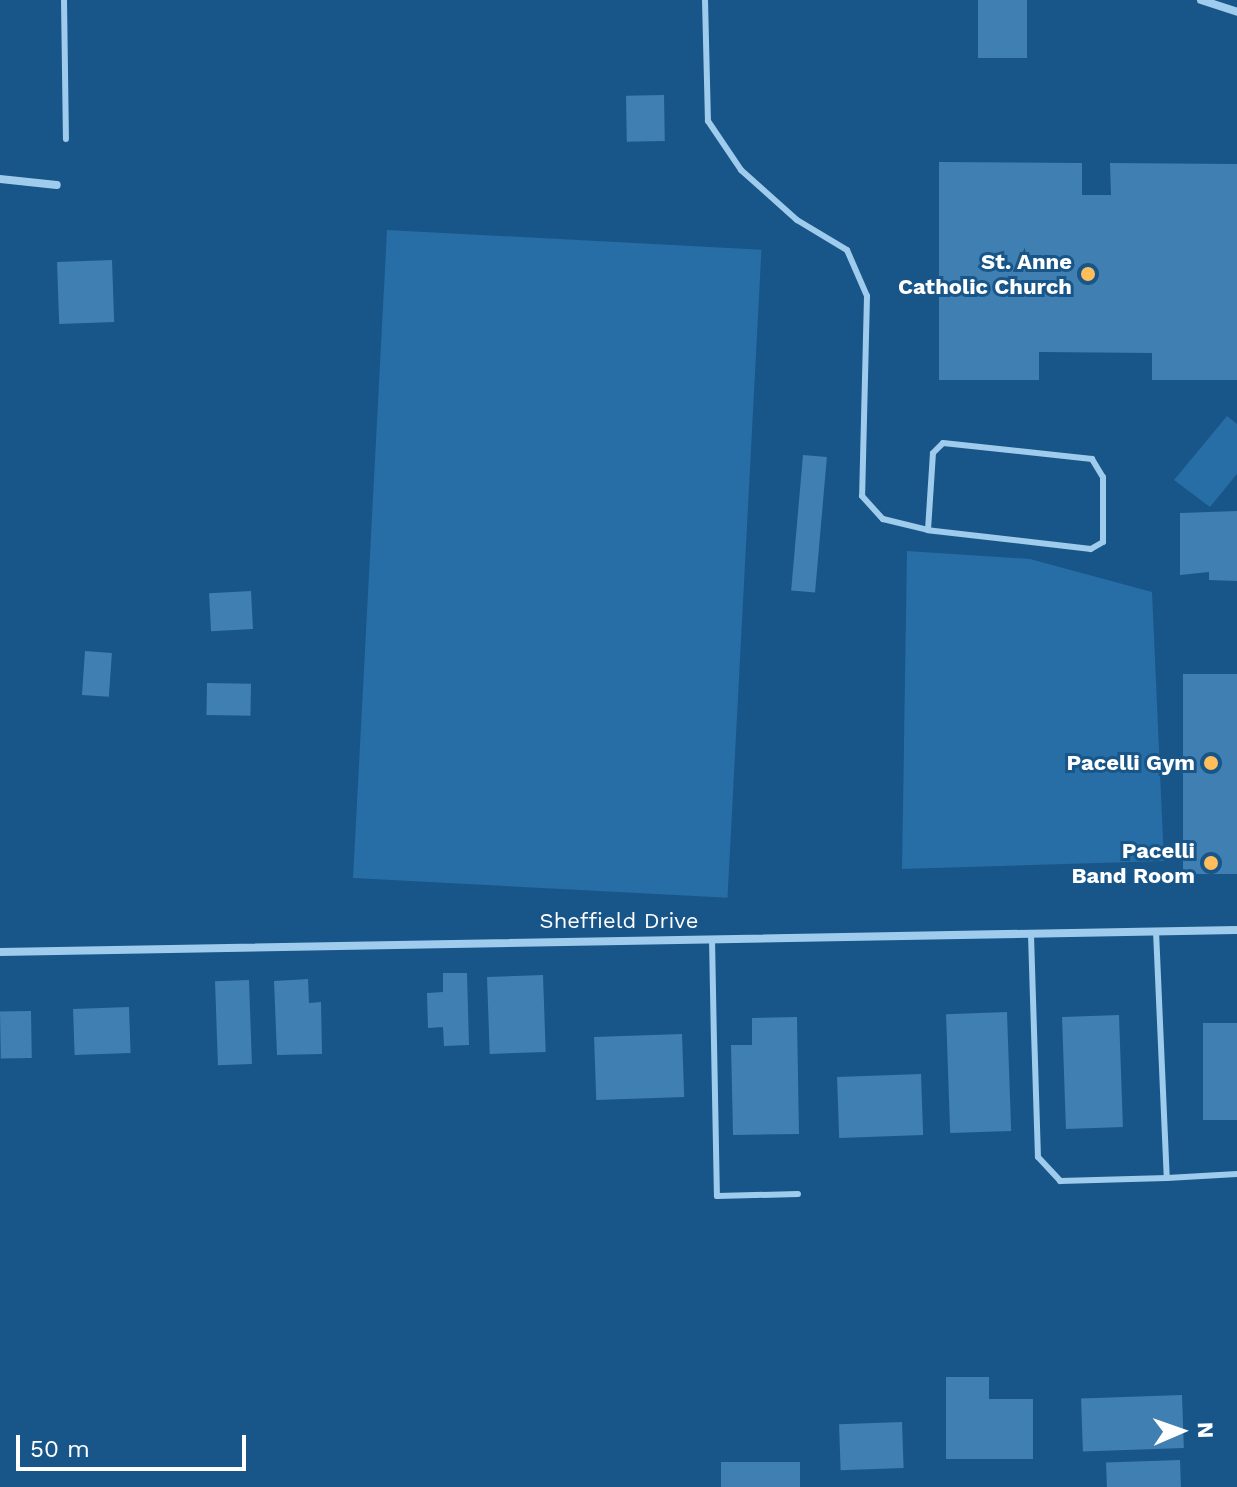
<!DOCTYPE html>
<html>
<head>
<meta charset="utf-8">
<style>
	body { margin:0 }
	#map { position:relative; width:1237px; height:1487px; overflow:hidden; background:#185588; font-family:"Work Sans",sans-serif }
	div>[style] { position:absolute }
	.green>* { inset:0; background:#276da6; transform-origin:0 0 }
	.building>* { inset:0; background:#407fb2; transform-origin:0 0 }
	.lane>* { height:6px; margin:-3px; padding:0 3px; transform-origin:3px; border-radius:3px; background:#9fcbed }
	.street>* { height:8px; margin:-4px; padding:0 4px; transform-origin:4px; border-radius:4px; background:#9fcbed }
	.dots>* { width:22px; height:22px; translate:-50% -50%; box-sizing:border-box; border:4px solid #185588; border-radius:50% }
	span { translate:-50% -50%; white-space:nowrap; text-align:center; line-height:1.15; -webkit-text-stroke:6px #185588; paint-order:stroke }
	.poi-label { font-size:22px; color:#fff; font-weight:700 }
	.right { translate:-100% -50%; text-align:right }
	.street-label { font-size:22px; color:#fff }
	.north { position:absolute; left:1141px; top:1391px; width:80px; height:80px; -webkit-text-stroke:6px #185588; paint-order:stroke; rotate:88deg; font-size:22px; font-weight:700; line-height:32px; text-align:center; color:#fff }
	.north::after { content:''; display:block; margin:auto; width:28px; height:36px; background:#fff; clip-path:polygon(50% 0,100% 100%,50% 72%,0 100%) }
	.scale { position:absolute; left:16px; top:1435px; width:230px; height:36px; box-sizing:border-box; border:4px solid #fff; border-top:0; padding-left:10px; font-size:24px; line-height:28px; white-space:nowrap; color:#fff; -webkit-text-stroke:6px #185588; paint-order:stroke }
</style>
</head>
<body>
<div id="map">
	<div class="green">
		<div style="left:387px;top:230px;width:375px;height:649px;rotate:3deg"></div>
		<div style="clip-path:polygon(1227px 416px,1237px 424px,1237px 474px,1210px 507px,1174px 480px)"></div>
		<div style="clip-path:polygon(907px 551px,1030px 559px,1152px 592px,1164px 861px,902px 869px)"></div>
	</div>
	<div class="building">
		<div style="left:978px;top:0;width:49px;height:58px"></div>
		<div style="left:664px;top:95px;width:46px;height:38px;rotate:89deg"></div>
		<div style="clip-path:polygon(939px 162px,1082px 163px,1082px 195px,1111px 195px,1110px 163px,1237px 164px,1237px 380px,1152px 380px,1152px 353px,1039px 352px,1039px 380px,939px 380px)"></div>
		<div style="left:112px;top:260px;width:62px;height:55px;rotate:88deg"></div>
		<div style="left:803px;top:455px;width:24px;height:136px;rotate:5deg"></div>
		<div style="clip-path:polygon(1237px 511px,1237px 581px,1209px 580px,1209px 572px,1180px 575px,1180px 513px)"></div>
		<div style="left:251px;top:591px;width:38px;height:42px;rotate:87deg"></div>
		<div style="left:85px;top:651px;width:27px;height:44px;rotate:4deg"></div>
		<div style="left:1183px;top:674px;width:54px;height:200px"></div>
		<div style="left:207px;top:683px;width:44px;height:32px;rotate:1deg"></div>
		<div style="clip-path:polygon(443px 973px,467px 973px,469px 1045px,444px 1046px,443px 1027px,428px 1028px,427px 993px,443px 992px)"></div>
		<div style="left:543px;top:975px;width:77px;height:56px;rotate:88deg"></div>
		<div style="clip-path:polygon(308px 979px,309px 1003px,321px 1002px,322px 1054px,277px 1055px,274px 981px)"></div>
		<div style="left:249px;top:980px;width:84px;height:34px;rotate:88deg"></div>
		<div style="left:129px;top:1007px;width:46px;height:56px;rotate:88deg"></div>
		<div style="left:31px;top:1011px;width:47px;height:31px;rotate:89deg"></div>
		<div style="left:1007px;top:1012px;width:119px;height:61px;rotate:88deg"></div>
		<div style="left:1119px;top:1015px;width:112px;height:57px;rotate:88deg"></div>
		<div style="clip-path:polygon(797px 1017px,799px 1134px,733px 1135px,731px 1045px,752px 1045px,752px 1018px)"></div>
		<div style="left:1237px;top:1023px;width:97px;height:34px;rotate:90deg"></div>
		<div style="left:682px;top:1034px;width:63px;height:88px;rotate:88deg"></div>
		<div style="left:921px;top:1074px;width:61px;height:84px;rotate:88deg"></div>
		<div style="clip-path:polygon(946px 1377px,989px 1377px,989px 1399px,1033px 1399px,1033px 1459px,946px 1459px)"></div>
		<div style="left:1182px;top:1395px;width:53px;height:101px;rotate:88deg"></div>
		<div style="left:902px;top:1422px;width:46px;height:63px;rotate:88deg"></div>
		<div style="left:1180px;top:1460px;width:27px;height:74px;rotate:88deg"></div>
		<div style="left:800px;top:1462px;width:25px;height:79px;rotate:90deg"></div>
	</div>
	<div class="lane">
		<div style="left:64px;top:0;width:139px;rotate:89.2deg"></div>
		<div style="left:705px;top:0;width:121px;rotate:88.6deg"></div>
		<div style="left:708px;top:121px;width:59px;rotate:56deg"></div>
		<div style="left:741px;top:170px;width:75px;rotate:41.8deg"></div>
		<div style="left:797px;top:220px;width:58px;rotate:31deg"></div>
		<div style="left:847px;top:250px;width:50px;rotate:66.5deg"></div>
		<div style="left:867px;top:296px;width:200px;rotate:91.4deg"></div>
		<div style="left:862px;top:496px;width:31px;rotate:48deg"></div>
		<div style="left:883px;top:519px;width:46px;rotate:13.7deg"></div>
		<div style="left:943px;top:443px;width:150px;rotate:6.1deg"></div>
		<div style="left:1092px;top:459px;width:21px;rotate:59deg"></div>
		<div style="left:1103px;top:477px;width:65px;rotate:90deg"></div>
		<div style="left:1103px;top:542px;width:14px;rotate:150deg"></div>
		<div style="left:1091px;top:549px;width:164px;rotate:-173.4deg"></div>
		<div style="left:928px;top:530px;width:77px;rotate:-86.3deg"></div>
		<div style="left:933px;top:453px;width:14px;rotate:-45deg"></div>
		<div style="left:1156px;top:931px;width:247px;rotate:87.5deg"></div>
		<div style="left:1167px;top:1178px;width:70px;rotate:-3.3deg"></div>
		<div style="left:1031px;top:935px;width:222px;rotate:88.2deg"></div>
		<div style="left:1038px;top:1157px;width:33px;rotate:47deg"></div>
		<div style="left:1060px;top:1181px;width:107px;rotate:-1.6deg"></div>
		<div style="left:712px;top:939px;width:257px;rotate:88.9deg"></div>
		<div style="left:717px;top:1196px;width:81px;rotate:-1.4deg"></div>
	</div>
	<div class="street">
		<div style="left:1201px;top:0;width:38px;rotate:18deg"></div>
		<div style="left:0;top:179px;width:57px;rotate:6deg"></div>
		<div style="left:0;top:952px;width:1237px;rotate:-1.02deg"></div>
	</div>
	<div class="dots">
		<div style="left:1088px;top:274px;background:#ffbe5c"></div>
		<div style="left:1211px;top:763px;background:#ffbe5c"></div>
		<div style="left:1211px;top:863px;background:#ffbe5c"></div>
	</div>
	<div class="poi-label">
		<span class="right" style="left:1072px;top:274px">St. Anne<br>Catholic Church</span>
		<span class="right" style="left:1195px;top:763px">Pacelli Gym</span>
		<span class="right" style="left:1195px;top:863px">Pacelli<br>Band Room</span>
	</div>
	<div class="street-label">
		<span style="left:619px;top:921px">Sheffield Drive</span>
	</div>
	<div class="north">N</div>
	<div class="scale">50 m</div>
</div>
</body>
</html>
